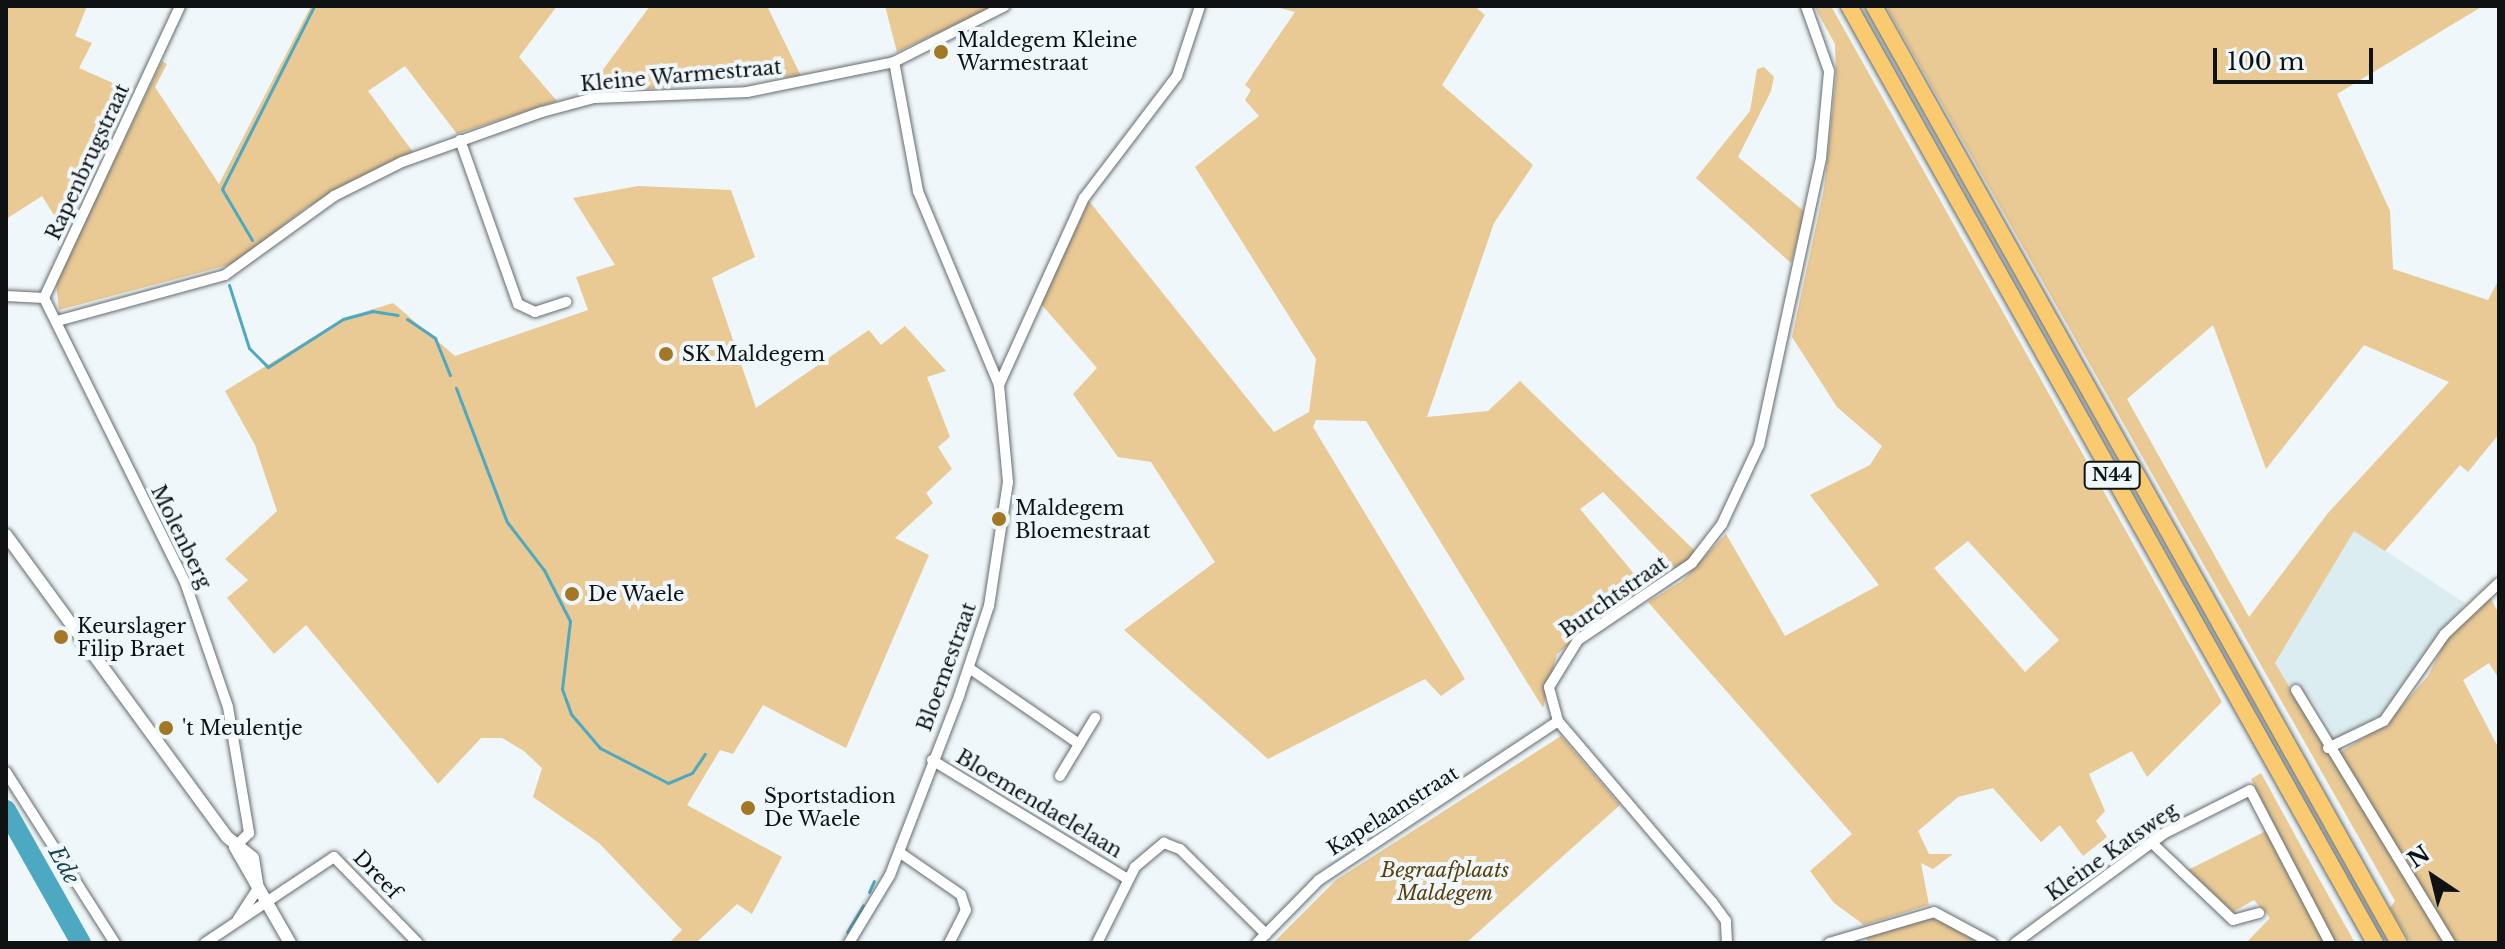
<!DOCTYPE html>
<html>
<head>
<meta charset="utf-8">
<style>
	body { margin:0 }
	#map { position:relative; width:2505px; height:949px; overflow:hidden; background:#eff7fa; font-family:"Libre Baskerville",serif }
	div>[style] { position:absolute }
	.built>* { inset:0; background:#dcedf1 }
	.green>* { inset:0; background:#e9c994 }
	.stream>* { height:3px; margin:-1.5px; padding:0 1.5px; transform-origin:1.5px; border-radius:1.5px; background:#4da9c1 }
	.river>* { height:20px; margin:-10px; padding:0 10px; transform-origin:10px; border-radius:10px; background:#4da9c1 }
	.roads { filter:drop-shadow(0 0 2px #656c6e) drop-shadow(0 0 2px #656c6e) }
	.minor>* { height:10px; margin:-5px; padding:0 5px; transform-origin:5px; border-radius:5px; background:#fff }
	.tertiary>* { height:12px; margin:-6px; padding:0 6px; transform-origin:6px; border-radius:6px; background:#fff }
	.trunk>* { height:16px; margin:-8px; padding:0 8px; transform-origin:8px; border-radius:8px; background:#faca70 }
	.dots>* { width:22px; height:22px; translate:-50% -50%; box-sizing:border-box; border:4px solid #eff7fa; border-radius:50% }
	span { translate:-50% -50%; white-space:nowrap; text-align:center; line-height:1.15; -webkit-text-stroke:8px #eff7fa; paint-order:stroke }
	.shield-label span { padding:2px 6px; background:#eff7fa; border:2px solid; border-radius:6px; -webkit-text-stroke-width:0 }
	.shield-label { font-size:18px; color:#0f1213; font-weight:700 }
	.poi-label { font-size:20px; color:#0f1213 }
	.left { translate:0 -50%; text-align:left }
	.street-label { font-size:20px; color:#0f1213 }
	.park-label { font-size:20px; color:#593f0b; font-style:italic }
	.water-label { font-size:22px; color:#19434d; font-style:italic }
	.frame { position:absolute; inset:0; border:8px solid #0f1213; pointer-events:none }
	.north { position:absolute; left:2393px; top:837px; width:80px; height:80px; -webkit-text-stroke:6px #eff7fa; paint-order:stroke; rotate:325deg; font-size:22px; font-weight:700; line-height:32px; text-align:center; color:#0f1213 }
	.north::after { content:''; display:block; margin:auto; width:28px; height:36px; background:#0f1213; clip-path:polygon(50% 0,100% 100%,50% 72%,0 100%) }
	.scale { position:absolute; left:2213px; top:48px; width:160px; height:36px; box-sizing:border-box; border:4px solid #0f1213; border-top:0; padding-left:10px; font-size:24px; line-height:28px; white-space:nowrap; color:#0f1213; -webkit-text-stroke:6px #eff7fa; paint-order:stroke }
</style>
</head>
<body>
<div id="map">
	<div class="built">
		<div style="clip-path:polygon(2354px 530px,2465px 603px,2389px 710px,2338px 740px,2310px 696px,2298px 704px,2275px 663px)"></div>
	</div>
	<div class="green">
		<div style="clip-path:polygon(6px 6px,87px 6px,75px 36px,92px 43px,79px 68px,131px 91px,64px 231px,42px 196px,6px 219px)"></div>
		<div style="clip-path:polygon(311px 6px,557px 6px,519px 57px,557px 101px,457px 134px,405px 66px,368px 91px,413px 152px,307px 207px,236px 263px,59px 310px,56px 282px,162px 61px,167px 64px,155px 87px,219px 184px)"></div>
		<div style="clip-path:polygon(650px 6px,767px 6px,801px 76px,585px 94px)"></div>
		<div style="clip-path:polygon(885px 6px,996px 6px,897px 52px)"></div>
		<div style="clip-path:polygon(1272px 6px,1474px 6px,1485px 15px,1442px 85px,1533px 165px,1494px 223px,1427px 417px,1488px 411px,1520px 381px,1696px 552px,1677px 570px,1603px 492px,1580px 509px,1646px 588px,1557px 654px,1543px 708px,1366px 421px,1316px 420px,1313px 427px,1465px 679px,1441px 696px,1425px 679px,1268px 759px,1124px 630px,1215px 562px,1151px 462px,1118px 457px,1073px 394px,1097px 368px,1041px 304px,1089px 201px,1274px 432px,1309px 412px,1316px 359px,1195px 167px,1259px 116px,1245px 100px,1251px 90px,1245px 85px,1295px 12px)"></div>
		<div style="clip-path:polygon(evenodd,1814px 6px,1831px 6px,2222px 702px,2147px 777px,2132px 751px,2089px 774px,2105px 811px,2096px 821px,2107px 837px,2083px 856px,2060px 825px,2041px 842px,1993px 788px,1958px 797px,1918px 831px,1929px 854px,1953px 854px,1933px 869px,1921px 863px,1929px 905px,1864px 925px,1834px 903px,1810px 871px,1852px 834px,1648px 602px,1682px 581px,1726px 534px,1785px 636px,1879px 585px,1810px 495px,1870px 465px,1882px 446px,1837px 407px,1792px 337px,1824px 189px,1836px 76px,1835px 44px,1814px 6px,1968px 541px,2059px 640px,2025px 672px,1934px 568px,1968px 541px)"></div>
		<div style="clip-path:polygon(evenodd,1886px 6px,2483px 6px,2337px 94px,2390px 211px,2393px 269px,2488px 300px,2499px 279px,2499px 434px,2468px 472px,2460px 465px,2385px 551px,2354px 531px,2275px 663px,2444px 943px,2411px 943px,2390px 908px,2395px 901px,1886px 6px,2213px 325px,2266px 469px,2364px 345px,2449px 382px,2328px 513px,2249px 617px,2127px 399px,2213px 325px)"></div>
		<div style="clip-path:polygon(1764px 67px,1774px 77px,1771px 91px,1738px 157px,1805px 212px,1791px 263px,1696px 178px,1750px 111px,1757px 69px)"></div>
		<div style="clip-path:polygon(638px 186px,731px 190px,755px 257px,712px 278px,756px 408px,869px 330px,881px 345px,905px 326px,946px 371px,927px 377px,950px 437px,938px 447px,952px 469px,926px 493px,933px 503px,895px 538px,929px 555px,846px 748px,763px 705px,733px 754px,720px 750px,687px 805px,782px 857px,752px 914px,737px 904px,696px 943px,669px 943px,682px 930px,599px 843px,533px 797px,542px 768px,524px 751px,502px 738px,481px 738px,438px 784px,306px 625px,274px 654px,227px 598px,248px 580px,225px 559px,277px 511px,255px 445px,225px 391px,344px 318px,393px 303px,455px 356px,588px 310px,576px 277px,615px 265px,573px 198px)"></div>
		<div style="clip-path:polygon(2490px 597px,2499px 614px,2499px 679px,2489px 663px,2463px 680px,2499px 749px,2499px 943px,2453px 943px,2336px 755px,2387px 723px,2428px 676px,2445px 642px)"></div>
		<div style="clip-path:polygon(1561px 736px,1620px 805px,1466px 943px,1273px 943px,1336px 880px)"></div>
		<div style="clip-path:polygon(2261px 773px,2318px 877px,2355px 943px,2335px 943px,2251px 779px)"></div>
		<div style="clip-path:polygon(2270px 829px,2326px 943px,2246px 943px,2270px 918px,2254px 900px,2233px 912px,2188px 870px)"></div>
		<div style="clip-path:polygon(1935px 917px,1980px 943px,1868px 943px,1866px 936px)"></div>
	</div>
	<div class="stream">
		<div style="left:252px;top:240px;width:59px;rotate:-120.5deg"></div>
		<div style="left:222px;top:189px;width:205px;rotate:-63.3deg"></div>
		<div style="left:229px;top:285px;width:66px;rotate:72.4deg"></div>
		<div style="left:249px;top:348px;width:27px;rotate:45deg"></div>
		<div style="left:268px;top:367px;width:89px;rotate:-32.6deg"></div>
		<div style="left:343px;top:319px;width:30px;rotate:-15deg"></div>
		<div style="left:372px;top:311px;width:26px;rotate:9deg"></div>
		<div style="left:407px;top:319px;width:34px;rotate:34deg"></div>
		<div style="left:435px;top:338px;width:40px;rotate:68deg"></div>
		<div style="left:456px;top:388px;width:143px;rotate:69.2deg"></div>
		<div style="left:507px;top:522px;width:61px;rotate:52.4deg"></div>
		<div style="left:544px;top:570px;width:57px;rotate:63deg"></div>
		<div style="left:570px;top:621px;width:68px;rotate:96.7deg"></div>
		<div style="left:562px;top:689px;width:27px;rotate:70deg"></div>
		<div style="left:571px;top:714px;width:45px;rotate:49.5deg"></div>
		<div style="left:600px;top:748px;width:76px;rotate:27.2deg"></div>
		<div style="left:668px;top:783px;width:26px;rotate:-23deg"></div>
		<div style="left:692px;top:773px;width:23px;rotate:-56deg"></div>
		<div style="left:869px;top:892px;width:12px;rotate:-66deg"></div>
		<div style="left:847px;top:932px;width:31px;rotate:-59deg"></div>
	</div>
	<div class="river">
		<div style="left:6px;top:810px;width:153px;rotate:60.6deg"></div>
	</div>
	<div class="roads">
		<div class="minor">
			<div style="left:460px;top:140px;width:174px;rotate:70.5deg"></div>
			<div style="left:518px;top:304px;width:19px;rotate:25deg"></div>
			<div style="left:535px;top:312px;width:33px;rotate:-18deg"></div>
			<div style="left:6px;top:296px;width:38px;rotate:3deg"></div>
			<div style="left:44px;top:298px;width:322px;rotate:-65deg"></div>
			<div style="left:44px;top:298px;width:317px;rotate:63.6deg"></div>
			<div style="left:185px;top:582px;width:132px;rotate:71deg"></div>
			<div style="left:228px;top:707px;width:128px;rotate:80.5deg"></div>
			<div style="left:249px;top:833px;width:20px;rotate:135deg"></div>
			<div style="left:57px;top:321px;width:174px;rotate:-15.3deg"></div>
			<div style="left:225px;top:275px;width:135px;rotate:-35.9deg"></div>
			<div style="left:334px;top:196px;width:76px;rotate:-26.6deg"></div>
			<div style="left:402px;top:162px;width:149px;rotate:-19.7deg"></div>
			<div style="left:542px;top:112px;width:54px;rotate:-15.1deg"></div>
			<div style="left:594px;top:98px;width:153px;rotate:-2.2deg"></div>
			<div style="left:747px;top:92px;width:150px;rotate:-11.5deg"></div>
			<div style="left:894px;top:62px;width:124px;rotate:-26.8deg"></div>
			<div style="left:999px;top:385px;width:205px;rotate:-65.6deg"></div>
			<div style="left:1084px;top:198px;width:153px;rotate:-52.7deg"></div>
			<div style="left:1177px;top:76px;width:74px;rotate:-71.8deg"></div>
			<div style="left:969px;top:668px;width:134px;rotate:34.6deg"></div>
			<div style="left:2296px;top:690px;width:296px;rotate:58.7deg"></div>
			<div style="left:2328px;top:748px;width:62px;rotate:-25.7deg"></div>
			<div style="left:2384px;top:721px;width:106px;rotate:-55deg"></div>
			<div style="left:2445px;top:634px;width:74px;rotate:-43.4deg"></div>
			<div style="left:932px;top:760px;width:229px;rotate:31.3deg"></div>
			<div style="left:6px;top:772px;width:203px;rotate:57.5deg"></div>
			<div style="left:1060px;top:776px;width:68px;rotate:-58.9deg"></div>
			<div style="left:2151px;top:842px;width:113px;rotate:43.6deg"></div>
			<div style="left:2233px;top:920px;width:27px;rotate:-15deg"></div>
			<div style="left:899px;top:852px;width:75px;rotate:34.7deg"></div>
			<div style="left:961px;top:895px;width:16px;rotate:72deg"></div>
			<div style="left:966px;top:910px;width:37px;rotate:117deg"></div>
			<div style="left:238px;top:919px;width:37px;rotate:-57deg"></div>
			<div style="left:205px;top:943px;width:155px;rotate:-33.7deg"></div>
			<div style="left:334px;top:857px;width:120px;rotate:45.7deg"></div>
			<div style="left:849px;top:943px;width:79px;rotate:-58.9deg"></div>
			<div style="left:890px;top:875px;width:192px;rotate:-68.9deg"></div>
			<div style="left:959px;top:696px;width:95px;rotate:-71.6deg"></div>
			<div style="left:989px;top:606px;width:125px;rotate:-81.3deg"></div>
			<div style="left:1008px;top:482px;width:97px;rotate:-95.3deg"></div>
			<div style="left:999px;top:385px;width:210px;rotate:-112.7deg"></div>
			<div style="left:918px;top:191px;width:131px;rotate:-100.5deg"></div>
			<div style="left:1097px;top:943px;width:85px;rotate:-63.4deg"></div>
			<div style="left:1135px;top:867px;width:38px;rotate:-40deg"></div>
			<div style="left:1164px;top:843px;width:17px;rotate:21deg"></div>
			<div style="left:1180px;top:849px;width:121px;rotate:44.7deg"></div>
			<div style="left:1257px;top:943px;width:88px;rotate:-45.5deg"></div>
			<div style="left:1319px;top:880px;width:287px;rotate:-33.6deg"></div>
			<div style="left:1727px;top:943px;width:22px;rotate:-93deg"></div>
			<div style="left:1726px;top:921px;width:24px;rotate:-126deg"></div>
			<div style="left:1712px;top:902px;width:238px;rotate:-130.4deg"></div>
			<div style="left:1558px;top:721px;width:35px;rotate:-105deg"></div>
			<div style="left:1549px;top:687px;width:55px;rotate:-58.3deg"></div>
			<div style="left:1578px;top:640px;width:138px;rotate:-34deg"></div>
			<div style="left:1692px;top:563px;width:49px;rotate:-52.4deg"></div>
			<div style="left:1722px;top:524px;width:87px;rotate:-64.9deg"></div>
			<div style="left:1759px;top:445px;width:294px;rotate:-77.8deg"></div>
			<div style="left:1821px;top:158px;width:87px;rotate:-84.7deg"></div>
			<div style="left:1829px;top:71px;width:69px;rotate:-109.5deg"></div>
			<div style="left:1829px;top:943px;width:109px;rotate:-16.4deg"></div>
			<div style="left:1934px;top:912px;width:66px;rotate:28.1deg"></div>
			<div style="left:2015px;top:943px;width:186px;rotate:-36.3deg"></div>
			<div style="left:2165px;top:833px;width:95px;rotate:-26.8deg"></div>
			<div style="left:2250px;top:790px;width:173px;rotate:62.4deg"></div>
		</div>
		<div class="tertiary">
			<div style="left:6px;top:535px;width:374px;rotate:53.8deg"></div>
			<div style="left:227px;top:837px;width:33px;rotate:39deg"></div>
			<div style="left:253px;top:858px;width:30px;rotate:81deg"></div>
			<div style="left:235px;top:847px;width:111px;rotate:60.2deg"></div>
		</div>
		<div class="trunk">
			<div style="left:1849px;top:6px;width:1075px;rotate:60.69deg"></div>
			<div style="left:1874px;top:6px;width:1074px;rotate:60.74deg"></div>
		</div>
	</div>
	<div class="dots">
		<div style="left:941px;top:52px;background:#a27827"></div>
		<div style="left:666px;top:354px;background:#a27827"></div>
		<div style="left:999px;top:519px;background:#a27827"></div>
		<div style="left:572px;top:594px;background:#a27827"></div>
		<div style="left:61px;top:637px;background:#a27827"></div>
		<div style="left:166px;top:728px;background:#a27827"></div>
		<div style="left:748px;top:808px;background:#a27827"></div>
	</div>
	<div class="shield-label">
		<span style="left:2112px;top:475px">N44</span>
	</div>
	<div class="poi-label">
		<span class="left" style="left:957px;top:52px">Maldegem Kleine<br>Warmestraat</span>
		<span class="left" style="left:682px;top:354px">SK Maldegem</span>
		<span class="left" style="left:1015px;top:520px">Maldegem<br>Bloemestraat</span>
		<span class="left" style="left:588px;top:594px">De Waele</span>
		<span class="left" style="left:77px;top:638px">Keurslager<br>Filip Braet</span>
		<span class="left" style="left:182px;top:728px">'t Meulentje</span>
		<span class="left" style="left:764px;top:808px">Sportstadion<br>De Waele</span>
	</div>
	<div class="street-label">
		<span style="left:681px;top:76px;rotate:-5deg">Kleine Warmestraat</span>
		<span style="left:88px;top:162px;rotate:-65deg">Rapenbrugstraat</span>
		<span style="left:181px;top:537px;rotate:64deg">Molenberg</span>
		<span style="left:1614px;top:597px;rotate:-35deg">Burchtstraat</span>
		<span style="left:947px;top:667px;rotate:-70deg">Bloemestraat</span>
		<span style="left:1039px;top:804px;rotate:31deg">Bloemendaelelaan</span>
		<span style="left:1393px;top:811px;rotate:-32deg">Kapelaanstraat</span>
		<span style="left:2112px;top:852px;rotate:-35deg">Kleine Katsweg</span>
		<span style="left:377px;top:875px;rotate:46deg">Dreef</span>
	</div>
	<div class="park-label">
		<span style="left:1445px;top:882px">Begraafplaats<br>Maldegem</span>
	</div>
	<div class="water-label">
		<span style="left:64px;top:865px;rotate:61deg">Ede</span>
	</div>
	<div class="frame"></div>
	<div class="north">N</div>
	<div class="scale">100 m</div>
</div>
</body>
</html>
